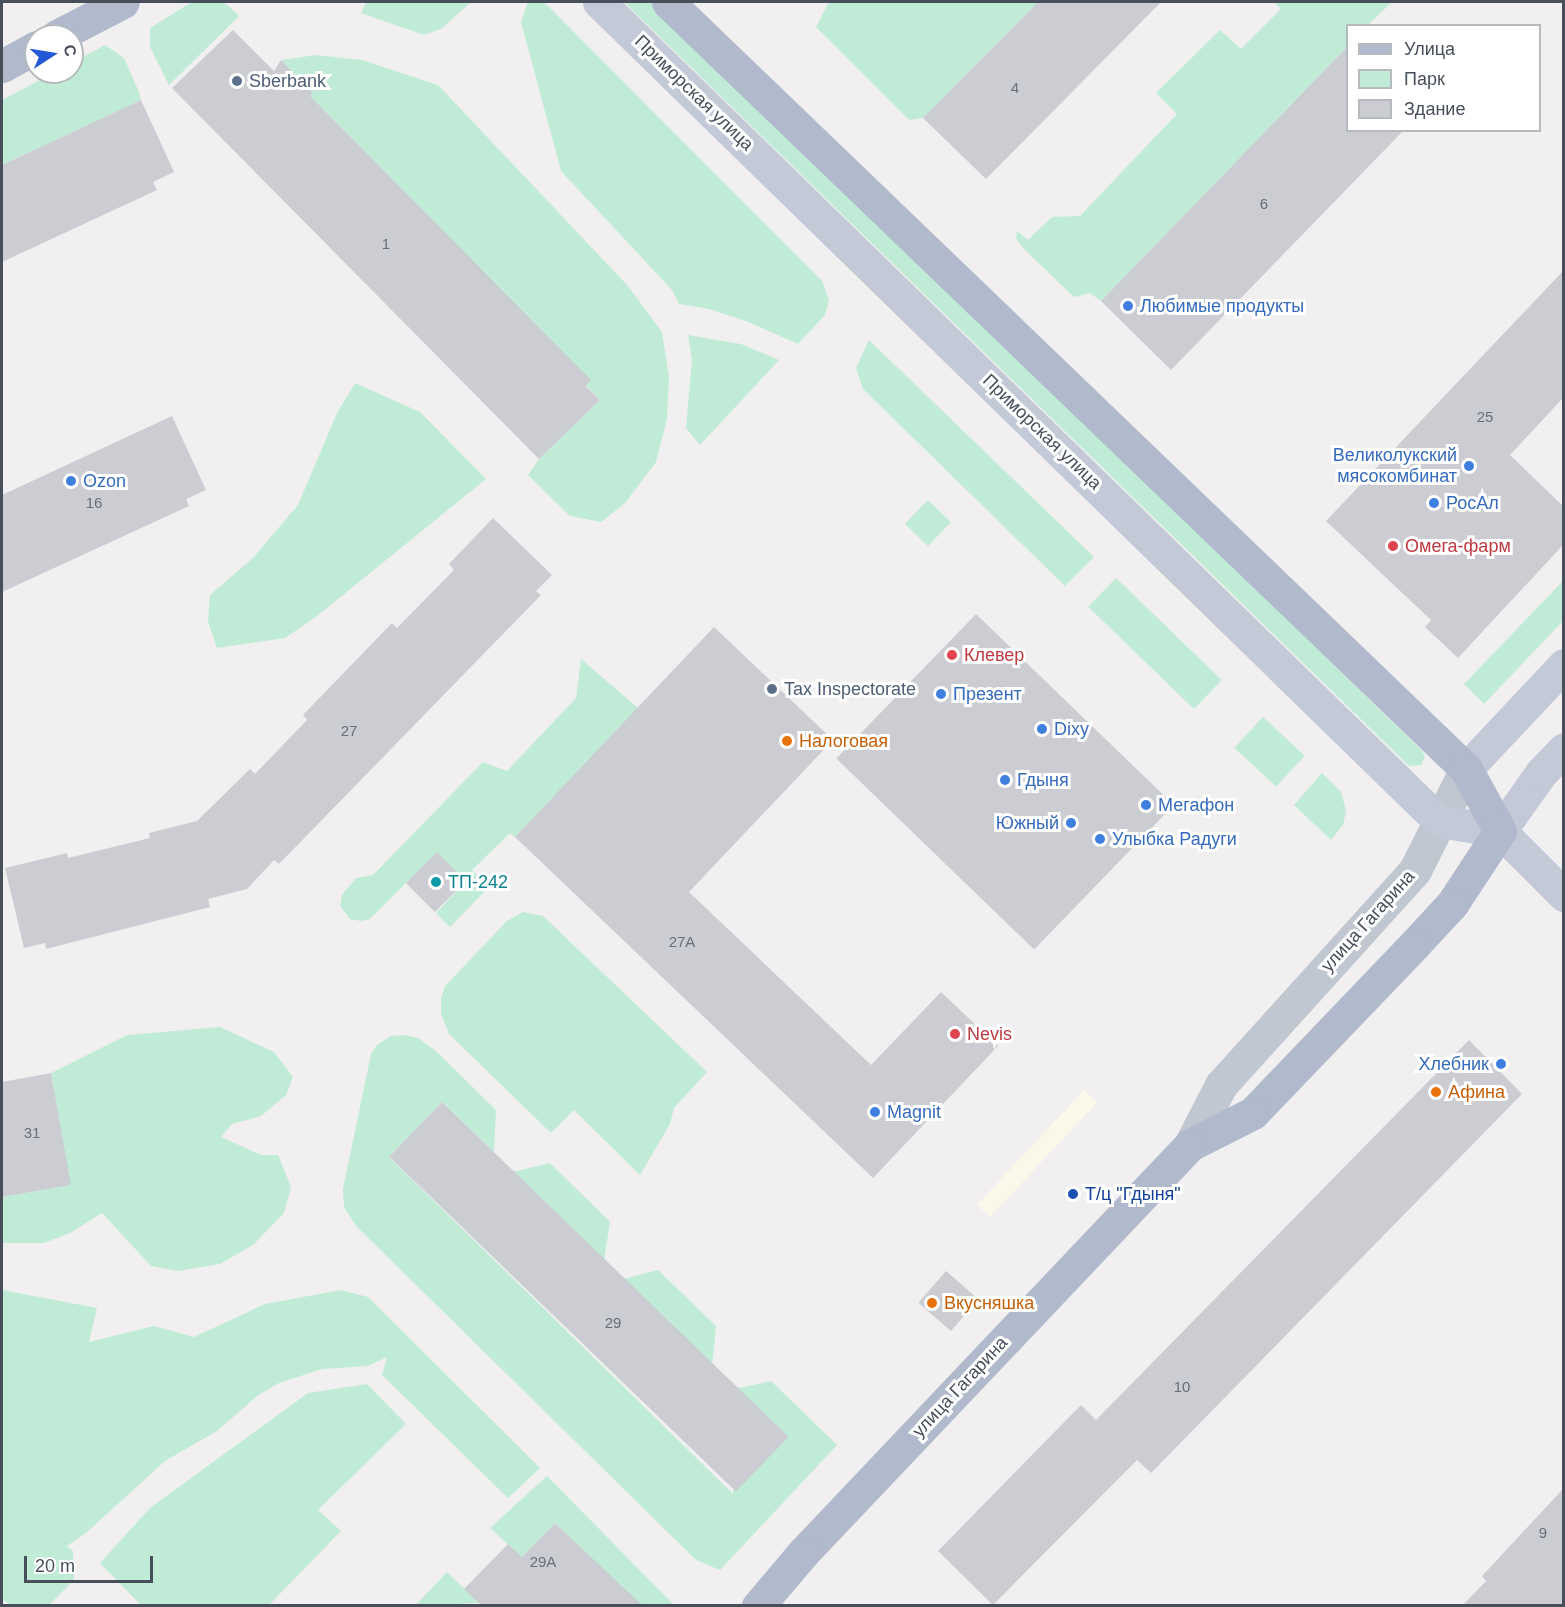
<!DOCTYPE html>
<html>
<head>
<meta charset="utf-8">
<style>
	body { margin:0 }
	#map { position:relative; width:1565px; height:1607px; overflow:hidden; background:#f1efef; font-family:Helvetica,sans-serif }
	div>[style] { position:absolute }
	.commercial>* { inset:0; background:#fbf8e9; transform-origin:0 0 }
	.green>* { inset:0; background:#c0ecd7; transform-origin:0 0 }
	.building>* { inset:0; background:#cccdd3; transform-origin:0 0 }
	.tertiary>* { height:33px; margin:-16.5px; padding:0 16.5px; transform-origin:16.5px; border-radius:16.5px; background:#c0c7d0 }
	.secondary>* { height:33px; margin:-16.5px; padding:0 16.5px; transform-origin:16.5px; border-radius:16.5px; background:#c3c9d7 }
	.primary>* { height:33px; margin:-16.5px; padding:0 16.5px; transform-origin:16.5px; border-radius:16.5px; background:#b0bacc }
	.dots>* { width:16px; height:16px; translate:-50% -50%; box-sizing:border-box; border:3px solid #fff; border-radius:50% }
	span { translate:-50% -50%; white-space:nowrap; text-align:center; line-height:1.15; -webkit-text-stroke:6px #fff; paint-order:stroke }
	.number-label { font-size:15px; color:#696e79 }
	.number-label span { -webkit-text-stroke-width:0 }
	.service-label { font-size:18px; color:#4e5e75 }
	.left { translate:0 -50%; text-align:left }
	.street-label { font-size:18px; color:#484f5b }
	.shop-label { font-size:18px; color:#366cbe }
	.right { translate:-100% -50%; text-align:right }
	.health-label { font-size:18px; color:#be3a42 }
	.food-label { font-size:18px; color:#c56008 }
	.culture-label { font-size:18px; color:#0d838f }
	.transit-label { font-size:18px; color:#164399 }
	.frame { position:absolute; inset:0; border:3px solid #484f5b; pointer-events:none }
	.legend { position:absolute; left:1346px; top:24px; width:195px; height:108px; box-sizing:border-box; background:#fff; border:2px solid #b6b9bd; margin:0; padding:8px 10px; list-style:none; font-size:18px; color:#484f5b }
	.legend li { display:flex; align-items:center; gap:12px; height:30px }
	.legend b { width:30px; border:2px solid #b6b9bd }
	.north { position:absolute; left:24px; top:24px; width:60px; height:60px; box-sizing:border-box; background:#fff; border:2px solid #b6b9bd; border-radius:50%; rotate:78deg; font-size:16px; font-weight:700; line-height:24px; text-align:center; color:#484f5b }
	.north::after { content:''; display:block; margin:auto; width:21px; height:27px; background:#2358d7; clip-path:polygon(50% 0,100% 100%,50% 72%,0 100%) }
	.scale { position:absolute; left:24px; top:1556px; width:129px; height:27px; box-sizing:border-box; border:3px solid #484f5b; border-top:0; padding-left:8px; font-size:18px; line-height:21px; white-space:nowrap; color:#484f5b; -webkit-text-stroke:4px #fff; paint-order:stroke }
</style>
</head>
<body>
<div id="map">
	<div class="commercial">
		<div style="left:1084px;top:1090px;width:18px;height:157px;rotate:43deg"></div>
	</div>
	<div class="green">
		<div style="clip-path:polygon(192px 2px,224px 2px,239px 16px,169px 85px,150px 47px,150px 28px)"></div>
		<div style="clip-path:polygon(366px 2px,471px 2px,441px 29px,424px 35px,361px 13px)"></div>
		<div style="clip-path:polygon(528px 2px,544px 2px,822px 281px,829px 300px,825px 315px,798px 344px,746px 321px,709px 309px,679px 304px,672px 290px,561px 171px,521px 22px)"></div>
		<div style="clip-path:polygon(624px 2px,654px 2px,1422px 751px,1425px 757px,1421px 765px,1409px 766px)"></div>
		<div style="clip-path:polygon(829px 2px,1038px 2px,923px 118px,909px 120px,816px 27px)"></div>
		<div style="clip-path:polygon(1274px 2px,1392px 2px,1368px 25px,1348px 26px,1347px 47px,1101px 301px,1090px 293px,1074px 297px,1027px 252px,1016px 239px,1017px 231px,1028px 240px,1052px 217px,1080px 216px,1177px 114px,1156px 93px,1220px 30px,1241px 49px,1281px 9px)"></div>
		<div style="clip-path:polygon(105px 45px,124px 58px,139px 92px,141px 100px,2px 165px,2px 100px,55px 72px,72px 72px,72px 63px)"></div>
		<div style="clip-path:polygon(316px 55px,362px 60px,438px 85px,628px 286px,662px 332px,669px 377px,667px 419px,656px 462px,625px 503px,601px 522px,570px 516px,528px 475px,539px 459px,600px 400px,448px 236px,376px 163px,329px 115px,305px 101px,313px 93px,281px 60px)"></div>
		<div style="clip-path:polygon(688px 335px,741px 344px,779px 360px,700px 445px,686px 428px,692px 360px)"></div>
		<div style="clip-path:polygon(869px 340px,1094px 557px,1065px 586px,863px 389px,856px 368px)"></div>
		<div style="clip-path:polygon(355px 383px,420px 412px,486px 479px,317px 616px,285px 638px,217px 648px,208px 622px,210px 595px,253px 558px,298px 505px,337px 413px)"></div>
		<div style="left:928px;top:500px;width:32px;height:33px;rotate:44deg"></div>
		<div style="left:1116px;top:578px;width:147px;height:40px;rotate:44deg"></div>
		<div style="clip-path:polygon(1562px 582px,1563px 621px,1484px 704px,1464px 684px)"></div>
		<div style="clip-path:polygon(581px 659px,638px 708px,515px 837px,510px 833px,472px 870px,488px 888px,450px 927px,436px 913px,466px 881px,437px 852px,370px 919px,361px 921px,350px 919px,340px 906px,342px 895px,356px 878px,373px 875px,483px 762px,507px 771px,576px 698px)"></div>
		<div style="left:1263px;top:717px;width:57px;height:42px;rotate:43deg"></div>
		<div style="clip-path:polygon(1322px 773px,1341px 792px,1346px 811px,1343px 825px,1331px 840px,1294px 805px)"></div>
		<div style="clip-path:polygon(523px 912px,543px 916px,707px 1072px,674px 1108px,670px 1124px,640px 1175px,574px 1110px,551px 1133px,449px 1034px,441px 1014px,441px 998px,445px 986px,507px 921px)"></div>
		<div style="clip-path:polygon(220px 1027px,274px 1052px,293px 1077px,286px 1095px,261px 1116px,232px 1124px,221px 1137px,261px 1155px,278px 1155px,291px 1187px,284px 1213px,253px 1245px,220px 1264px,178px 1271px,151px 1266px,102px 1213px,70px 1233px,44px 1243px,2px 1243px,2px 1197px,70px 1185px,51px 1073px,127px 1035px)"></div>
		<div style="clip-path:polygon(404px 1035px,418px 1038px,436px 1051px,496px 1110px,494px 1152px,442px 1102px,389px 1157px,733px 1494px,735px 1389px,771px 1381px,837px 1445px,720px 1570px,696px 1560px,356px 1226px,344px 1207px,343px 1189px,371px 1054px,377px 1045px,391px 1036px)"></div>
		<div style="clip-path:polygon(550px 1163px,610px 1222px,604px 1260px,513px 1172px)"></div>
		<div style="clip-path:polygon(658px 1270px,716px 1326px,712px 1366px,623px 1279px)"></div>
		<div style="clip-path:polygon(2px 1290px,97px 1308px,89px 1342px,154px 1326px,194px 1337px,265px 1304px,341px 1290px,368px 1297px,540px 1468px,508px 1498px,382px 1375px,387px 1357px,368px 1366px,322px 1369px,279px 1383px,257px 1396px,217px 1431px,165px 1461px,87px 1532px,67px 1546px,73px 1551px,74px 1580px,49px 1605px,11px 1605px,2px 1599px)"></div>
		<div style="clip-path:polygon(367px 1384px,406px 1424px,318px 1510px,341px 1531px,269px 1605px,141px 1605px,100px 1563px,150px 1508px,308px 1393px)"></div>
		<div style="clip-path:polygon(547px 1476px,674px 1605px,636px 1605px,624px 1596px,627px 1592px,555px 1523px,522px 1557px,490px 1528px)"></div>
		<div style="clip-path:polygon(447px 1572px,479px 1603px,415px 1606px)"></div>
	</div>
	<div class="building">
		<div style="clip-path:polygon(1038px 2px,1161px 2px,986px 179px,923px 118px)"></div>
		<div style="clip-path:polygon(233px 30px,274px 71px,281px 60px,313px 93px,310px 96px,591px 380px,586px 386px,600px 400px,539px 459px,172px 88px)"></div>
		<div style="clip-path:polygon(1347px 47px,1347px 130px,1404px 130px,1171px 370px,1101px 301px)"></div>
		<div style="clip-path:polygon(141px 100px,174px 172px,153px 182px,157px 190px,2px 262px,2px 165px)"></div>
		<div style="clip-path:polygon(1563px 271px,1563px 398px,1510px 455px,1563px 506px,1563px 545px,1458px 658px,1425px 627px,1431px 620px,1326px 521px)"></div>
		<div style="clip-path:polygon(172px 416px,206px 490px,186px 499px,189px 506px,2px 592px,2px 495px)"></div>
		<div style="clip-path:polygon(493px 518px,552px 575px,536px 591px,541px 595px,279px 864px,274px 860px,247px 889px,208px 899px,210px 907px,46px 949px,45px 943px,24px 948px,5px 868px,67px 853px,68px 858px,150px 838px,149px 833px,197px 821px,250px 769px,255px 774px,307px 720px,303px 715px,392px 623px,397px 628px,454px 570px,449px 564px)"></div>
		<div style="left:976px;top:614px;width:275px;height:201px;rotate:44deg"></div>
		<div style="clip-path:polygon(714px 627px,833px 740px,689px 892px,871px 1065px,941px 992px,998px 1046px,873px 1178px,515px 837px)"></div>
		<div style="left:437px;top:852px;width:41px;height:44px;rotate:45deg"></div>
		<div style="clip-path:polygon(1469px 1040px,1522px 1094px,1151px 1473px,1137px 1460px,993px 1605px,938px 1551px,1081px 1405px,1096px 1420px)"></div>
		<div style="clip-path:polygon(51px 1073px,71px 1185px,2px 1197px,2px 1082px)"></div>
		<div style="left:442px;top:1102px;width:482px;height:76px;rotate:44deg"></div>
		<div style="left:946px;top:1271px;width:43px;height:42px;rotate:41deg"></div>
		<div style="clip-path:polygon(1563px 1489px,1563px 1605px,1463px 1605px,1486px 1581px,1482px 1576px)"></div>
		<div style="clip-path:polygon(555px 1523px,642px 1605px,481px 1605px,464px 1589px,508px 1544px,522px 1557px)"></div>
	</div>
	<div class="tertiary">
		<div style="left:1190px;top:1145px;width:68px;rotate:-62.7deg"></div>
		<div style="left:1221px;top:1085px;width:290px;rotate:-47.9deg"></div>
		<div style="left:1415px;top:870px;width:113px;rotate:-63.2deg"></div>
	</div>
	<div class="secondary">
		<div style="left:599px;top:2px;width:1173px;rotate:44.27deg"></div>
		<div style="left:1439px;top:821px;width:62px;rotate:9.3deg"></div>
		<div style="left:1500px;top:831px;width:91px;rotate:45deg"></div>
		<div style="left:1466px;top:769px;width:143px;rotate:-46.7deg"></div>
		<div style="left:1500px;top:831px;width:71px;rotate:-54.7deg"></div>
		<div style="left:1541px;top:773px;width:33px;rotate:-46deg"></div>
	</div>
	<div class="primary">
		<div style="left:668px;top:2px;width:1107px;rotate:43.87deg"></div>
		<div style="left:1466px;top:769px;width:71px;rotate:61.3deg"></div>
		<div style="left:1500px;top:831px;width:87px;rotate:123.3deg"></div>
		<div style="left:1452px;top:904px;width:54px;rotate:132.8deg"></div>
		<div style="left:1415px;top:944px;width:234px;rotate:133.8deg"></div>
		<div style="left:1253px;top:1113px;width:71px;rotate:153.1deg"></div>
		<div style="left:1190px;top:1145px;width:562px;rotate:133.49deg"></div>
		<div style="left:803px;top:1553px;width:70px;rotate:130.3deg"></div>
		<div style="left:57px;top:36px;width:74px;rotate:-27.3deg"></div>
		<div style="left:2px;top:66px;width:39px;rotate:-29deg"></div>
	</div>
	<div class="dots">
		<div style="left:237px;top:81px;background:#5c6f8a"></div>
		<div style="left:1128px;top:306px;background:#3f7fe0"></div>
		<div style="left:1469px;top:466px;background:#3f7fe0"></div>
		<div style="left:71px;top:481px;background:#3f7fe0"></div>
		<div style="left:1434px;top:503px;background:#3f7fe0"></div>
		<div style="left:1393px;top:546px;background:#e0444e"></div>
		<div style="left:952px;top:655px;background:#e0444e"></div>
		<div style="left:772px;top:689px;background:#5c6f8a"></div>
		<div style="left:941px;top:694px;background:#3f7fe0"></div>
		<div style="left:1042px;top:729px;background:#3f7fe0"></div>
		<div style="left:787px;top:741px;background:#e8710a"></div>
		<div style="left:1005px;top:780px;background:#3f7fe0"></div>
		<div style="left:1146px;top:805px;background:#3f7fe0"></div>
		<div style="left:1071px;top:823px;background:#3f7fe0"></div>
		<div style="left:1100px;top:839px;background:#3f7fe0"></div>
		<div style="left:436px;top:882px;background:#0f9aa8"></div>
		<div style="left:955px;top:1034px;background:#e0444e"></div>
		<div style="left:1501px;top:1064px;background:#3f7fe0"></div>
		<div style="left:1436px;top:1092px;background:#e8710a"></div>
		<div style="left:875px;top:1112px;background:#3f7fe0"></div>
		<div style="left:1073px;top:1194px;background:#1a4fb4"></div>
		<div style="left:932px;top:1303px;background:#e8710a"></div>
	</div>
	<div class="number-label">
		<span style="left:1015px;top:88px">4</span>
		<span style="left:1264px;top:204px">6</span>
		<span style="left:386px;top:244px">1</span>
		<span style="left:1485px;top:417px">25</span>
		<span style="left:94px;top:503px">16</span>
		<span style="left:349px;top:731px">27</span>
		<span style="left:682px;top:942px">27А</span>
		<span style="left:32px;top:1133px">31</span>
		<span style="left:613px;top:1323px">29</span>
		<span style="left:1182px;top:1387px">10</span>
		<span style="left:1543px;top:1533px">9</span>
		<span style="left:543px;top:1562px">29А</span>
	</div>
	<div class="service-label">
		<span class="left" style="left:249px;top:81px">Sberbank</span>
		<span class="left" style="left:784px;top:689px">Tax Inspectorate</span>
	</div>
	<div class="street-label">
		<span style="left:694px;top:93px;rotate:44deg">Приморская улица</span>
		<span style="left:1042px;top:432px;rotate:44deg">Приморская улица</span>
		<span style="left:1368px;top:921px;rotate:-48deg">улица Гагарина</span>
		<span style="left:960px;top:1387px;rotate:-47deg">улица Гагарина</span>
	</div>
	<div class="shop-label">
		<span class="left" style="left:1140px;top:306px">Любимые продукты</span>
		<span class="right" style="left:1457px;top:466px">Великолукский<br>мясокомбинат</span>
		<span class="left" style="left:83px;top:481px">Ozon</span>
		<span class="left" style="left:1446px;top:503px">РосАл</span>
		<span class="left" style="left:953px;top:694px">Презент</span>
		<span class="left" style="left:1054px;top:729px">Dixy</span>
		<span class="left" style="left:1017px;top:780px">Гдыня</span>
		<span class="left" style="left:1158px;top:805px">Мегафон</span>
		<span class="right" style="left:1059px;top:823px">Южный</span>
		<span class="left" style="left:1112px;top:839px">Улыбка Радуги</span>
		<span class="right" style="left:1489px;top:1064px">Хлебник</span>
		<span class="left" style="left:887px;top:1112px">Magnit</span>
	</div>
	<div class="health-label">
		<span class="left" style="left:1405px;top:546px">Омега-фарм</span>
		<span class="left" style="left:964px;top:655px">Клевер</span>
		<span class="left" style="left:967px;top:1034px">Nevis</span>
	</div>
	<div class="food-label">
		<span class="left" style="left:799px;top:741px">Налоговая</span>
		<span class="left" style="left:1448px;top:1092px">Афина</span>
		<span class="left" style="left:944px;top:1303px">Вкусняшка</span>
	</div>
	<div class="culture-label">
		<span class="left" style="left:448px;top:882px">ТП-242</span>
	</div>
	<div class="transit-label">
		<span class="left" style="left:1085px;top:1194px">Т/ц "Гдыня"</span>
	</div>
	<div class="frame"></div>
	<ul class="legend">
	<li><b style="height:8px;background:#b0bacc"></b>Улица</li>
	<li><b style="height:16px;background:#c0ecd7"></b>Парк</li>
	<li><b style="height:16px;background:#cccdd3"></b>Здание</li>
	</ul>
	<div class="north">С</div>
	<div class="scale">20 m</div>
</div>
</body>
</html>
